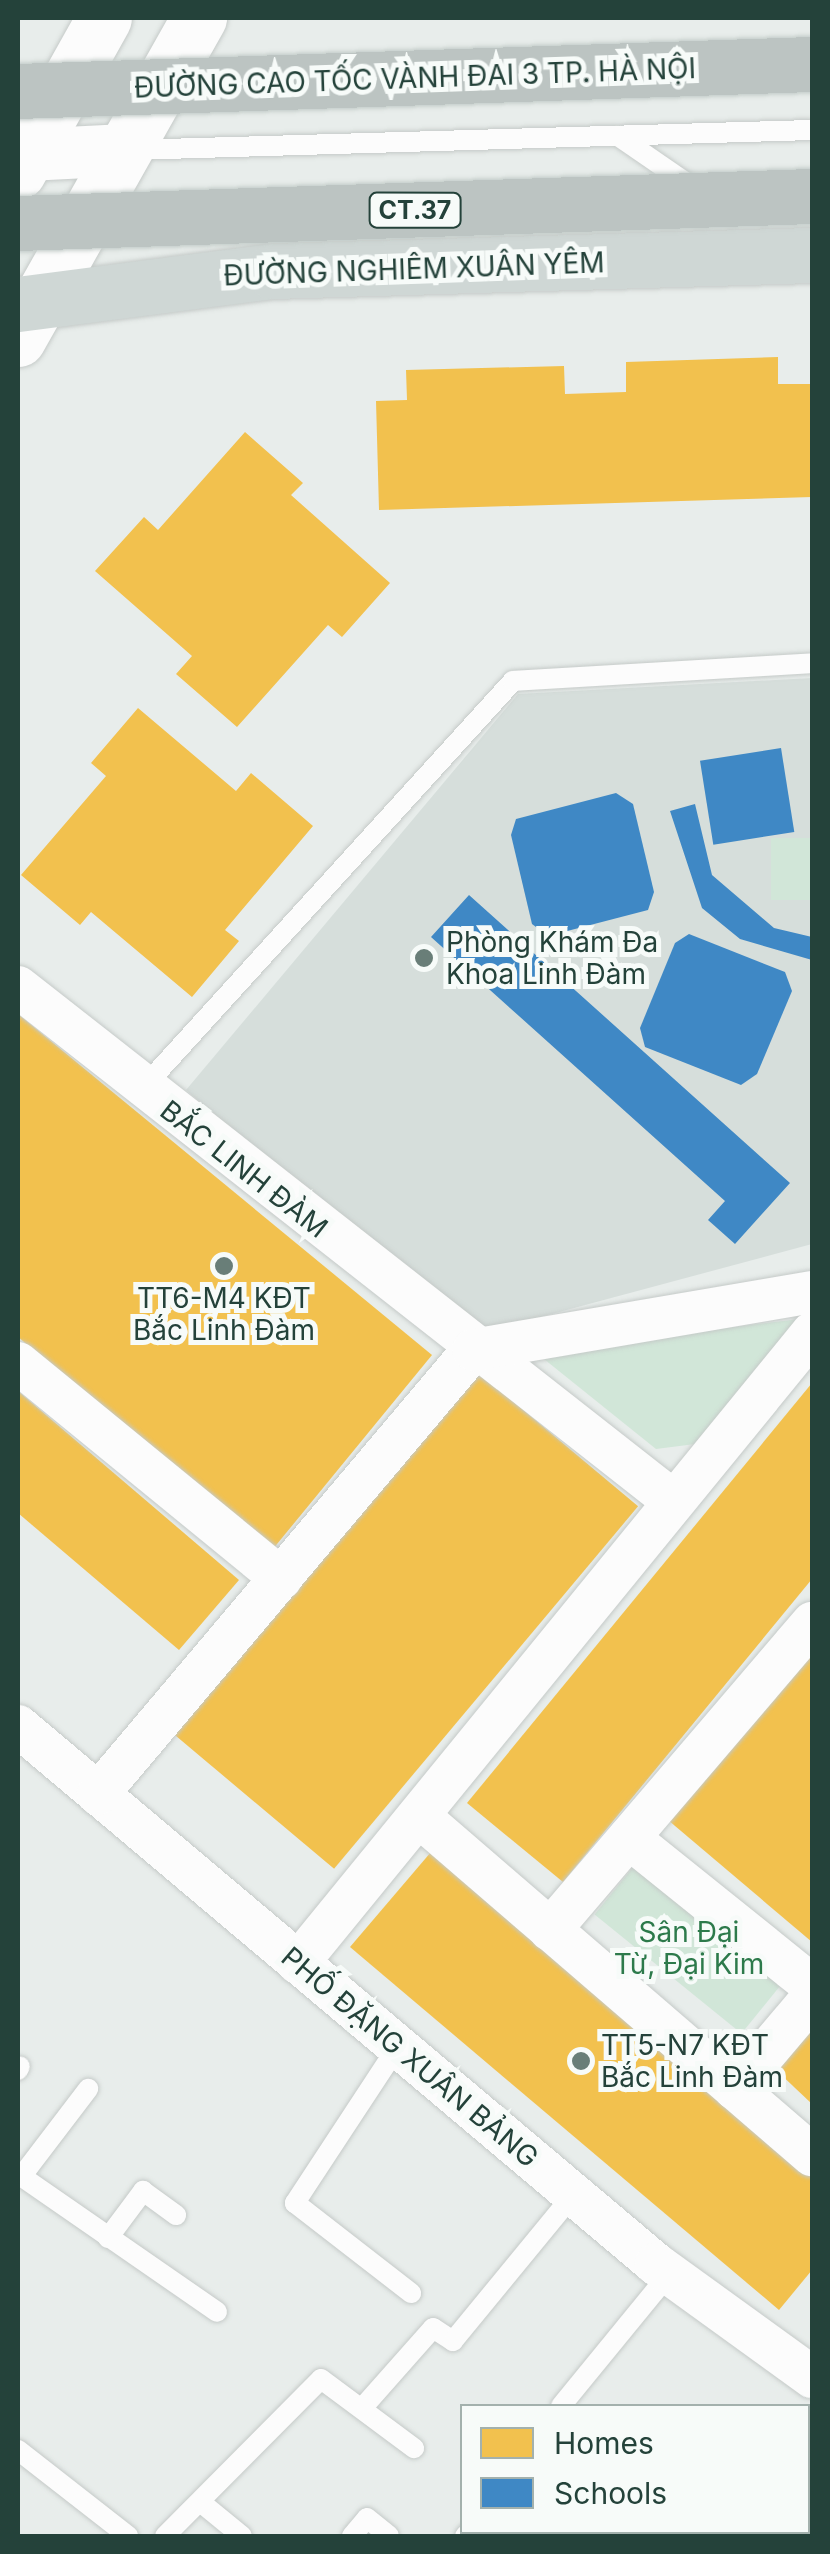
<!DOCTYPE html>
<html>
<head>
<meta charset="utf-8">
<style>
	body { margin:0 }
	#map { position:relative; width:830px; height:2554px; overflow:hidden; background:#e8edeb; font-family:Inter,sans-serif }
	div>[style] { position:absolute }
	.built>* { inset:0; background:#d6dedb }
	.green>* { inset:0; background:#d1e6d8; transform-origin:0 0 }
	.homes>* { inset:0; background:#f2c14e; transform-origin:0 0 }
	.schools>* { inset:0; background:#3f88c5; transform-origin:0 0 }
	.roads { filter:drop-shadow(0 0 2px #c5cac8) drop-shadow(0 0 2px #c5cac8) }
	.service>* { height:20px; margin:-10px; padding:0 10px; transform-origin:10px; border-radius:10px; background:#fcfcfc }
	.minor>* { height:42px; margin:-21px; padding:0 21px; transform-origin:21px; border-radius:21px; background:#fcfcfc }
	.tertiary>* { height:52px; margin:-26px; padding:0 26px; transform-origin:26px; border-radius:26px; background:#fcfcfc }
	.secondary>* { height:55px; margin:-27.5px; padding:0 27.5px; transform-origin:27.5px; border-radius:27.5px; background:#fcfcfc }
	.primary>* { height:55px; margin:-27.5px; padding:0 27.5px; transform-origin:27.5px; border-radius:27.5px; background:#cfd7d5 }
	.bridges { filter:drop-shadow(0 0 2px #c3ccc9) drop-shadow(0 0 2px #c3ccc9) }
	.motorway-bridge>* { height:55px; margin:-27.5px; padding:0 27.5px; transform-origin:27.5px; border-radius:27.5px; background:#bcc4c2 }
	.dots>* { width:28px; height:28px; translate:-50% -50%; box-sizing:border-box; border:5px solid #f7fbf9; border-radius:50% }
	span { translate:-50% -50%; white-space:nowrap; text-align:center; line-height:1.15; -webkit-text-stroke:10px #f7fbf9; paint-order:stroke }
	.shield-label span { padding:2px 8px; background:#f7fbf9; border:2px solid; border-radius:8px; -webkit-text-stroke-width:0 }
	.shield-label { font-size:25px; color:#24423a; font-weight:700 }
	.street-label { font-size:28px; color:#24423a }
	.poi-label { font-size:28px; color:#24423a }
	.left { translate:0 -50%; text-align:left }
	.park-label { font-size:28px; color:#2d7a4b }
	.frame { position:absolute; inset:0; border:20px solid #24423a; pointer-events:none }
	.legend { position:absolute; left:460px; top:2404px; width:350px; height:130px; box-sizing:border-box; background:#f7fbf9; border:2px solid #a3b1ad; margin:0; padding:12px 18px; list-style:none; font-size:30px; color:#24423a }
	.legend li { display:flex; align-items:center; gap:20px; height:50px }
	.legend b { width:50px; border:2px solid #a3b1ad }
</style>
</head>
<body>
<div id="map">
	<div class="built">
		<div style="clip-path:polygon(812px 678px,812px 1244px,474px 1335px,186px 1090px,518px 694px)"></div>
	</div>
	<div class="green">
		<div style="left:812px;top:838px;width:62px;height:41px;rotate:90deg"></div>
		<div style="clip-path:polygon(800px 1319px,703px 1443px,656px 1449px,534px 1351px)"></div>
		<div style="left:638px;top:1861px;width:189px;height:69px;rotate:39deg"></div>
	</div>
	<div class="homes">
		<div style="clip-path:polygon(778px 357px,778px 384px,812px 384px,812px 497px,379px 510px,376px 401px,407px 400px,406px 370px,564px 366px,565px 394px,626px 392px,626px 362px)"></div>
		<div style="clip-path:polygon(245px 432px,303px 483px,291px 495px,390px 583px,342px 637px,328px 625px,237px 727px,176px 674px,192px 656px,95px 571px,144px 517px,158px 530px)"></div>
		<div style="clip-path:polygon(138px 708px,236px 791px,251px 773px,313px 826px,225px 930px,239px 941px,192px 997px,91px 912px,80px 925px,21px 875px,106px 776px,91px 763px)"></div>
		<div style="clip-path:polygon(18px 1014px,432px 1355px,273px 1549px,18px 1337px)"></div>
		<div style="left:478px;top:1372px;width:209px;height:473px;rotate:40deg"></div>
		<div style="clip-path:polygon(812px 1383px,812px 1579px,563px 1882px,467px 1803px)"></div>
		<div style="clip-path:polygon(18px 1391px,239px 1580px,179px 1650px,18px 1513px)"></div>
		<div style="clip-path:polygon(812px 1650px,812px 1942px,668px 1820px)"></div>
		<div style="clip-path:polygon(431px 1852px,812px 2174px,812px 2270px,779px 2310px,350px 1947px)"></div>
		<div style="clip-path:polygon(812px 2022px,812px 2104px,775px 2069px)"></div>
	</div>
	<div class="schools">
		<div style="left:781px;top:748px;width:85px;height:82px;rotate:81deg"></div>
		<div style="clip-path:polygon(616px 793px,633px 804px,654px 892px,648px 910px,548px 936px,532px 924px,511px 835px,516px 819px)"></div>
		<div style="clip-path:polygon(695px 804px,712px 875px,774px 928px,812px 937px,812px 960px,740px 939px,702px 908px,670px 811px)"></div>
		<div style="clip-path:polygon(469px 895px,790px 1183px,735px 1244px,708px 1220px,725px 1201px,431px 937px)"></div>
		<div style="clip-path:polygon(689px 934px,785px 972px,792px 991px,757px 1074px,741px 1085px,645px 1047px,640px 1028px,675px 943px)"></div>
	</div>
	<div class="roads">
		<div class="service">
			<div style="left:618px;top:136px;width:93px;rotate:34.5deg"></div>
			<div style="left:130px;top:150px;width:682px;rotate:-1.68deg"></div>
			<div style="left:142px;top:1089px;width:551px;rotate:-47.72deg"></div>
			<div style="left:513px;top:681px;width:300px;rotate:-3.4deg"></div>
			<div style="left:398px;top:2046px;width:188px;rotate:123.3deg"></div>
			<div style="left:295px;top:2203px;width:147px;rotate:37.8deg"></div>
			<div style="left:18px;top:2070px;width:4px;rotate:-63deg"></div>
			<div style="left:18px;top:2174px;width:242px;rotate:34.7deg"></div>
			<div style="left:21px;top:2177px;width:111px;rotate:-52.7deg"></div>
			<div style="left:108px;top:2238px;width:59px;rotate:-53.3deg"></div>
			<div style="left:143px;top:2191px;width:41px;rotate:36deg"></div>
			<div style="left:364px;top:2406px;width:104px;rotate:-48.5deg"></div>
			<div style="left:433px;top:2328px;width:24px;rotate:33deg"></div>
			<div style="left:453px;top:2341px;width:189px;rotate:-50.6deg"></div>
			<div style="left:561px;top:2406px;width:171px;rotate:-50.7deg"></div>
			<div style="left:18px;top:2450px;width:140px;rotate:38deg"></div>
			<div style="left:204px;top:2505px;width:49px;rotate:39.2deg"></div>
			<div style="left:165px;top:2536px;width:221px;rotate:-45.2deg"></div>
			<div style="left:321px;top:2379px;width:116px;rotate:36.6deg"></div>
			<div style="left:352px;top:2536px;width:23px;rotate:-50deg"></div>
			<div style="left:367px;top:2518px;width:28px;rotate:39deg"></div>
			<div style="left:465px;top:2536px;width:6px;rotate:-45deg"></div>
		</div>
		<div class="minor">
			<div style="left:18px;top:987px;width:831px;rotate:38.11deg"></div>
			<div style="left:18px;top:1363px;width:340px;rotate:39.3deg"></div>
			<div style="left:18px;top:1726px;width:835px;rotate:40.14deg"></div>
			<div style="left:656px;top:2264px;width:193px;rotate:35.9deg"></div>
			<div style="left:98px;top:1794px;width:581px;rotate:-49.82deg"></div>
			<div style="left:473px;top:1350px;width:344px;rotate:-9.7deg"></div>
			<div style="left:420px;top:1817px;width:518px;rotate:40.77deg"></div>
			<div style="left:629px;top:1838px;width:235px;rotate:38.8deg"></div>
			<div style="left:550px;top:1930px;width:404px;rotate:-49.5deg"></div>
			<div style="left:298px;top:1963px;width:813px;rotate:-50.79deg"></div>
			<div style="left:735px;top:2089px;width:119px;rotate:-49.8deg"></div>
		</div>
		<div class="tertiary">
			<div style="left:27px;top:155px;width:99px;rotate:-2.9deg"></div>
		</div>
		<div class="secondary">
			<div style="left:18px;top:172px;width:176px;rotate:-60.8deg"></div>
			<div style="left:18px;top:339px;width:369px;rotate:-60.6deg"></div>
		</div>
		<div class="primary">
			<div style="left:18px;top:304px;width:256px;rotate:-7.4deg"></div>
			<div style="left:272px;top:271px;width:540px;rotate:-1.7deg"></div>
		</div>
	</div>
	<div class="bridges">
		<div class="motorway-bridge">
			<div style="left:18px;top:91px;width:794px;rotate:-1.95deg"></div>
			<div style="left:18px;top:223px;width:794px;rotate:-1.95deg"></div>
		</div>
	</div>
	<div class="dots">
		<div style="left:424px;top:958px;background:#697e78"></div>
		<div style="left:224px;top:1266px;background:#697e78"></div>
		<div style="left:581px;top:2061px;background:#697e78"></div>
	</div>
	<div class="shield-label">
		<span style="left:415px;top:210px">CT.37</span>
	</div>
	<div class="street-label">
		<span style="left:415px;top:78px;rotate:-2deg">ĐƯỜNG CAO TỐC VÀNH ĐAI 3 TP. HÀ NỘI</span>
		<span style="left:414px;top:269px;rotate:-2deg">ĐƯỜNG NGHIÊM XUÂN YÊM</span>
		<span style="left:244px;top:1169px;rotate:38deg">BẮC LINH ĐÀM</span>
		<span style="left:410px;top:2057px;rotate:40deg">PHỐ ĐẶNG XUÂN BẢNG</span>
	</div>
	<div class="poi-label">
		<span class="left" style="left:446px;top:958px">Phòng Khám Đa<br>Khoa Linh Đàm</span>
		<span style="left:224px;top:1314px">TT6-M4 KĐT<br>Bắc Linh Đàm</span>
		<span class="left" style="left:601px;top:2061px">TT5-N7 KĐT<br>Bắc Linh Đàm</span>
	</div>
	<div class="park-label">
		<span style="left:689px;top:1948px">Sân Đại<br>Từ, Đại Kim</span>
	</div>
	<div class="frame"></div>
	<ul class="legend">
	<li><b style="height:28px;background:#f2c14e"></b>Homes</li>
	<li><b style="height:28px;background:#3f88c5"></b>Schools</li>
	</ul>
</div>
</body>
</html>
